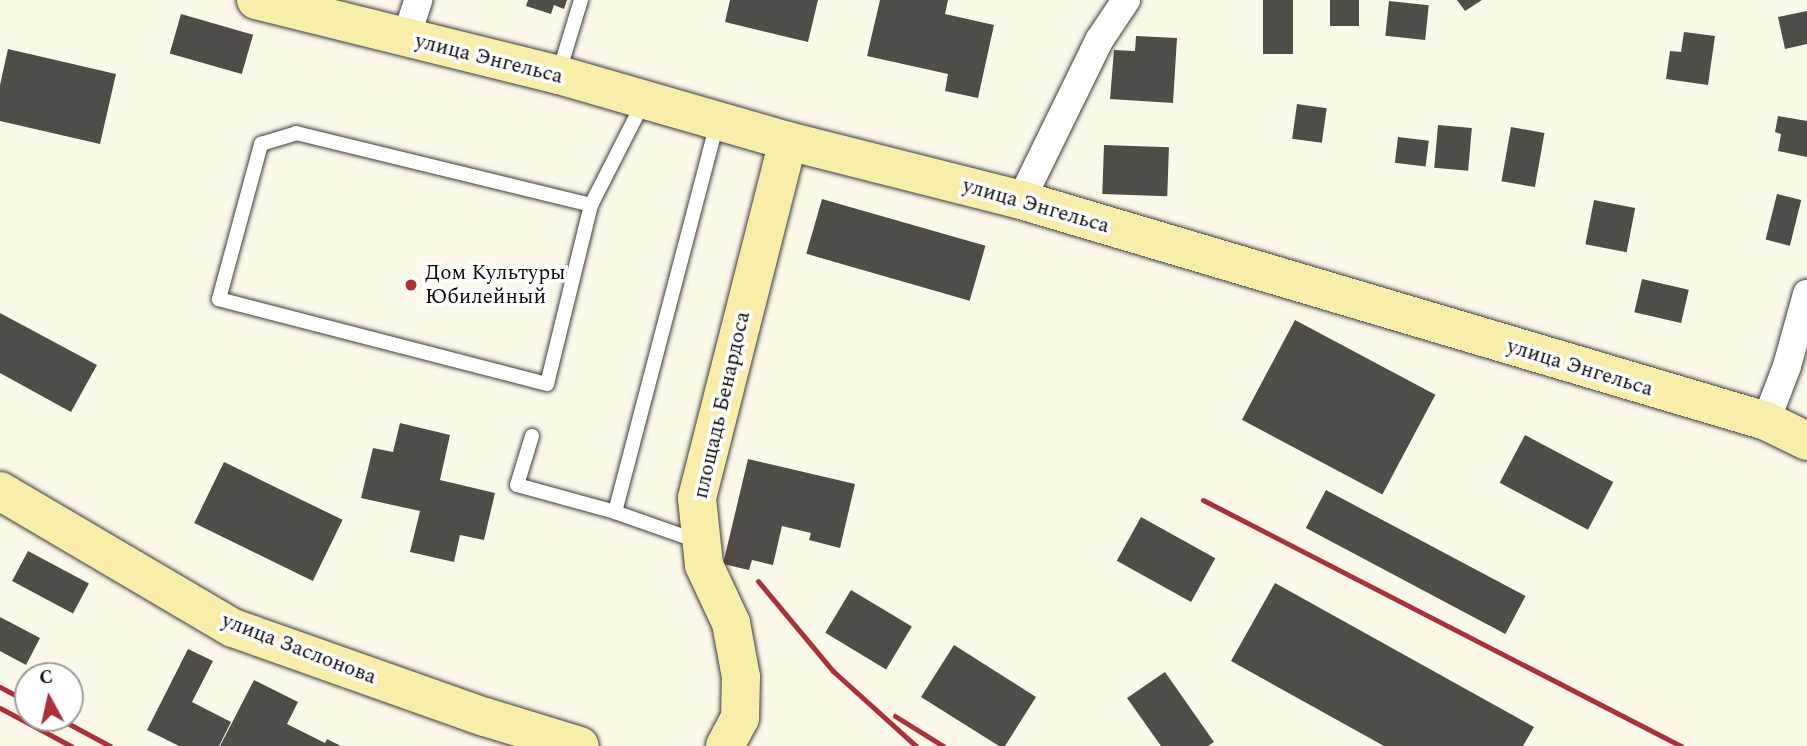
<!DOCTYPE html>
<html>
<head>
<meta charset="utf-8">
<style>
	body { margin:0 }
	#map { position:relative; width:1807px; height:746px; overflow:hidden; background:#fdf9ea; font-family:Spectral,serif }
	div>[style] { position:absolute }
	.building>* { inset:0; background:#524c48; transform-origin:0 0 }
	.roads { filter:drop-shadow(0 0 2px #3d3d3d) drop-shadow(0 0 2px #3d3d3d) }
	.lane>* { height:14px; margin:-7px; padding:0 7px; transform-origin:7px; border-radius:7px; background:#fff }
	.street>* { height:28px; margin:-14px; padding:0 14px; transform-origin:14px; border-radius:14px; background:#fff }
	.secondary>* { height:38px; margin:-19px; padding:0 19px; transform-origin:19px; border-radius:19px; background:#f8eeaa }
	.rail>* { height:5px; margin:-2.5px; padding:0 2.5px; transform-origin:2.5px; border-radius:2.5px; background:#ad2f37 }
	.dots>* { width:19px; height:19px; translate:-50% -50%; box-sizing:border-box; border:4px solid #fff; border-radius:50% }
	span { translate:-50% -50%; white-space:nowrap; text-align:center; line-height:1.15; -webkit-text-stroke:7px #fff; paint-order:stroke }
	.street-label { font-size:21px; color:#0a0a0a }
	.poi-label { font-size:21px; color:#0a0a0a }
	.left { translate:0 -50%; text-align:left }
	.north { position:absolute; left:14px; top:662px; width:70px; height:70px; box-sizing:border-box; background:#fff; border:2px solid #9d9d9d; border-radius:50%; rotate:352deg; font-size:19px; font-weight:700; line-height:28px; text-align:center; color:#0a0a0a }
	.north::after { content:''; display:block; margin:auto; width:24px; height:32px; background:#ad2f37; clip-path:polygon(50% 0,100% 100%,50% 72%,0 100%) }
</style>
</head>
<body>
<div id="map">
	<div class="building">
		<div style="clip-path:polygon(528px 0,567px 0,564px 9px,554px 5px,551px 14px,526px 6px)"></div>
		<div style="clip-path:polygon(730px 0,818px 0,808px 42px,725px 22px)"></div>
		<div style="clip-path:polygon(880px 0,948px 0,945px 14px,994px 25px,978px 98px,945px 91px,948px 74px,867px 56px)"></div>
		<div style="left:1263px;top:0;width:30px;height:54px"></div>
		<div style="left:1330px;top:0;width:29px;height:26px"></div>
		<div style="clip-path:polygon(1457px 0,1482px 0,1465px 11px)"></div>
		<div style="left:1389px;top:1px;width:40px;height:35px;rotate:6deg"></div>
		<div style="clip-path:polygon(1807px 11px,1807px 44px,1785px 49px,1778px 17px)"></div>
		<div style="left:181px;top:14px;width:75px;height:41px;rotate:16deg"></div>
		<div style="clip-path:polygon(1684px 32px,1715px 36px,1708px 85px,1666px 79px,1670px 51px,1681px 52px)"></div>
		<div style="clip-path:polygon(1136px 36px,1177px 38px,1173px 103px,1110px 99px,1114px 50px,1135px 51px)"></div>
		<div style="clip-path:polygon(8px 49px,116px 74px,100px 144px,0 121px,0 85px)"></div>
		<div style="left:1297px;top:104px;width:30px;height:35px;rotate:8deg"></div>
		<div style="clip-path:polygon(1778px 116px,1807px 121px,1807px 157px,1778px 151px,1781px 134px,1775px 132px)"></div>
		<div style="left:1438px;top:125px;width:34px;height:43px;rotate:5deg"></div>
		<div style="left:1511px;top:127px;width:34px;height:55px;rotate:10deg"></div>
		<div style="left:1398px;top:137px;width:31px;height:26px;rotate:7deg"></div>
		<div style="left:1104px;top:145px;width:65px;height:49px;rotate:2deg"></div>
		<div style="left:1777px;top:194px;width:25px;height:47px;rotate:14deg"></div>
		<div style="left:822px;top:199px;width:170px;height:57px;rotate:16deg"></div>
		<div style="left:1594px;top:200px;width:42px;height:45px;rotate:11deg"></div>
		<div style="left:1642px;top:279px;width:48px;height:34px;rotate:13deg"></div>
		<div style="clip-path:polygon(0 313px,97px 365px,71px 412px,0 373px)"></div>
		<div style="left:1295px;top:320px;width:159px;height:113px;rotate:28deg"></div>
		<div style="clip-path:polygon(400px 423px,450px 435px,440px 480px,495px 493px,484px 540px,460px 535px,454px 562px,410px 552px,420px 511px,361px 498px,373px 448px,393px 452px)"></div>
		<div style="left:1525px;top:435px;width:100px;height:54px;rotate:28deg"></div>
		<div style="clip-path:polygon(748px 459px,855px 484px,840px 548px,809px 540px,811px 533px,782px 526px,773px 565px,752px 560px,749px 570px,723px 564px)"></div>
		<div style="left:224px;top:462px;width:132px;height:68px;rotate:26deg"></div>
		<div style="left:1326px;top:490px;width:226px;height:43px;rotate:28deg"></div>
		<div style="left:1141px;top:517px;width:85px;height:50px;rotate:29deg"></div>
		<div style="left:28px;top:551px;width:69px;height:34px;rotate:28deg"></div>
		<div style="clip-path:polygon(1275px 583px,1534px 727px,1523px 746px,1384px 746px,1231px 661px)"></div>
		<div style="left:851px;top:590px;width:71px;height:50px;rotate:31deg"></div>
		<div style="clip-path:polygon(0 617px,40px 638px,26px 665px,0 651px)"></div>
		<div style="clip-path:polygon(954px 645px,1036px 697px,1005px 746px,999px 746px,921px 697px)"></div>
		<div style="clip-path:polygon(188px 649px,213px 661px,192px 702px,231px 722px,219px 746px,179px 746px,147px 730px)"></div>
		<div style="clip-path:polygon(1165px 672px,1214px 742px,1208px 746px,1161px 746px,1127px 698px)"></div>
		<div style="clip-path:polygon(254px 680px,298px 702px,287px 724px,325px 743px,327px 739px,341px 746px,220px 746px)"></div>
	</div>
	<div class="roads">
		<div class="lane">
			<div style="left:559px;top:72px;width:75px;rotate:-73deg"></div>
			<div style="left:591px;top:205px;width:184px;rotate:103.8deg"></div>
			<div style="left:547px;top:384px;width:339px;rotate:-165.5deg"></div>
			<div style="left:219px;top:299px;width:161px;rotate:-74.8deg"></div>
			<div style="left:261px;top:144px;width:37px;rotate:-17deg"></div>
			<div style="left:296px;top:133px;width:304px;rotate:13.7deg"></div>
			<div style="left:591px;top:205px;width:117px;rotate:-63deg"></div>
			<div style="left:532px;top:436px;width:51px;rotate:107deg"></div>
			<div style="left:517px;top:485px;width:102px;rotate:15.4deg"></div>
			<div style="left:700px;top:542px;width:90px;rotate:-160.6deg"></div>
			<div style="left:615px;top:512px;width:403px;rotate:-75.3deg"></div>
		</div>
		<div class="street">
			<div style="left:406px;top:38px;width:40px;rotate:-72deg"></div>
			<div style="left:1021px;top:200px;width:179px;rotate:-63.9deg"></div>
			<div style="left:1100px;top:39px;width:47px;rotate:-56.3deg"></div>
			<div style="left:1766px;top:421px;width:59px;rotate:-69.1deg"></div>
			<div style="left:1787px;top:366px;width:75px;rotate:-74.5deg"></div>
		</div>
		<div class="secondary">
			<div style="left:256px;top:0;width:312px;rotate:13.9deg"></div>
			<div style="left:559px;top:75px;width:238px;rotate:16.1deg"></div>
			<div style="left:788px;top:141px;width:240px;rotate:14.2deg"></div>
			<div style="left:1021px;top:200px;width:777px;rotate:16.52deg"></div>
			<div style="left:1766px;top:421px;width:46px;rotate:26deg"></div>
			<div style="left:0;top:491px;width:270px;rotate:30.5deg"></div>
			<div style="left:233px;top:628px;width:267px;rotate:19.5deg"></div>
			<div style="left:485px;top:717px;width:99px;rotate:17deg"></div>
			<div style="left:725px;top:746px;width:32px;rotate:-62deg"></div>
			<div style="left:740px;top:718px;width:41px;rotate:-88.6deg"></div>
			<div style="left:741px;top:677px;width:55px;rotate:-100.5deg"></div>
			<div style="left:731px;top:623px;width:64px;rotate:-115deg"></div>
			<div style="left:704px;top:565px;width:67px;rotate:-96deg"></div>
			<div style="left:697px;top:498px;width:368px;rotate:-75.7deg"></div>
		</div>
	</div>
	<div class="rail">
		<div style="left:1203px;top:500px;width:538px;rotate:27.23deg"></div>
		<div style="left:758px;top:581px;width:117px;rotate:50.2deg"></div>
		<div style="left:833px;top:671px;width:112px;rotate:42.1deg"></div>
		<div style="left:0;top:687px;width:32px;rotate:28deg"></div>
		<div style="left:0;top:708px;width:81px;rotate:28.2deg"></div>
		<div style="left:895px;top:716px;width:57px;rotate:32deg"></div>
		<div style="left:58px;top:718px;width:59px;rotate:28.3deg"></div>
	</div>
	<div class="dots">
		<div style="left:411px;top:285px;background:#ad2f37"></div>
	</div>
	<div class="street-label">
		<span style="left:489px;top:59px;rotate:14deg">улица Энгельса</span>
		<span style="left:1036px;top:206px;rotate:16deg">улица Энгельса</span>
		<span style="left:1580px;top:368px;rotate:17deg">улица Энгельса</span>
		<span style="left:722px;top:405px;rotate:-77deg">площадь Бенардоса</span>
		<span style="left:299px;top:649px;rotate:21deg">улица Заслонова</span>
	</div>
	<div class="poi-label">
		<span class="left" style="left:425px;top:285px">Дом Культуры<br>Юбилейный</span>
	</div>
	<div class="north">С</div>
</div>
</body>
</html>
